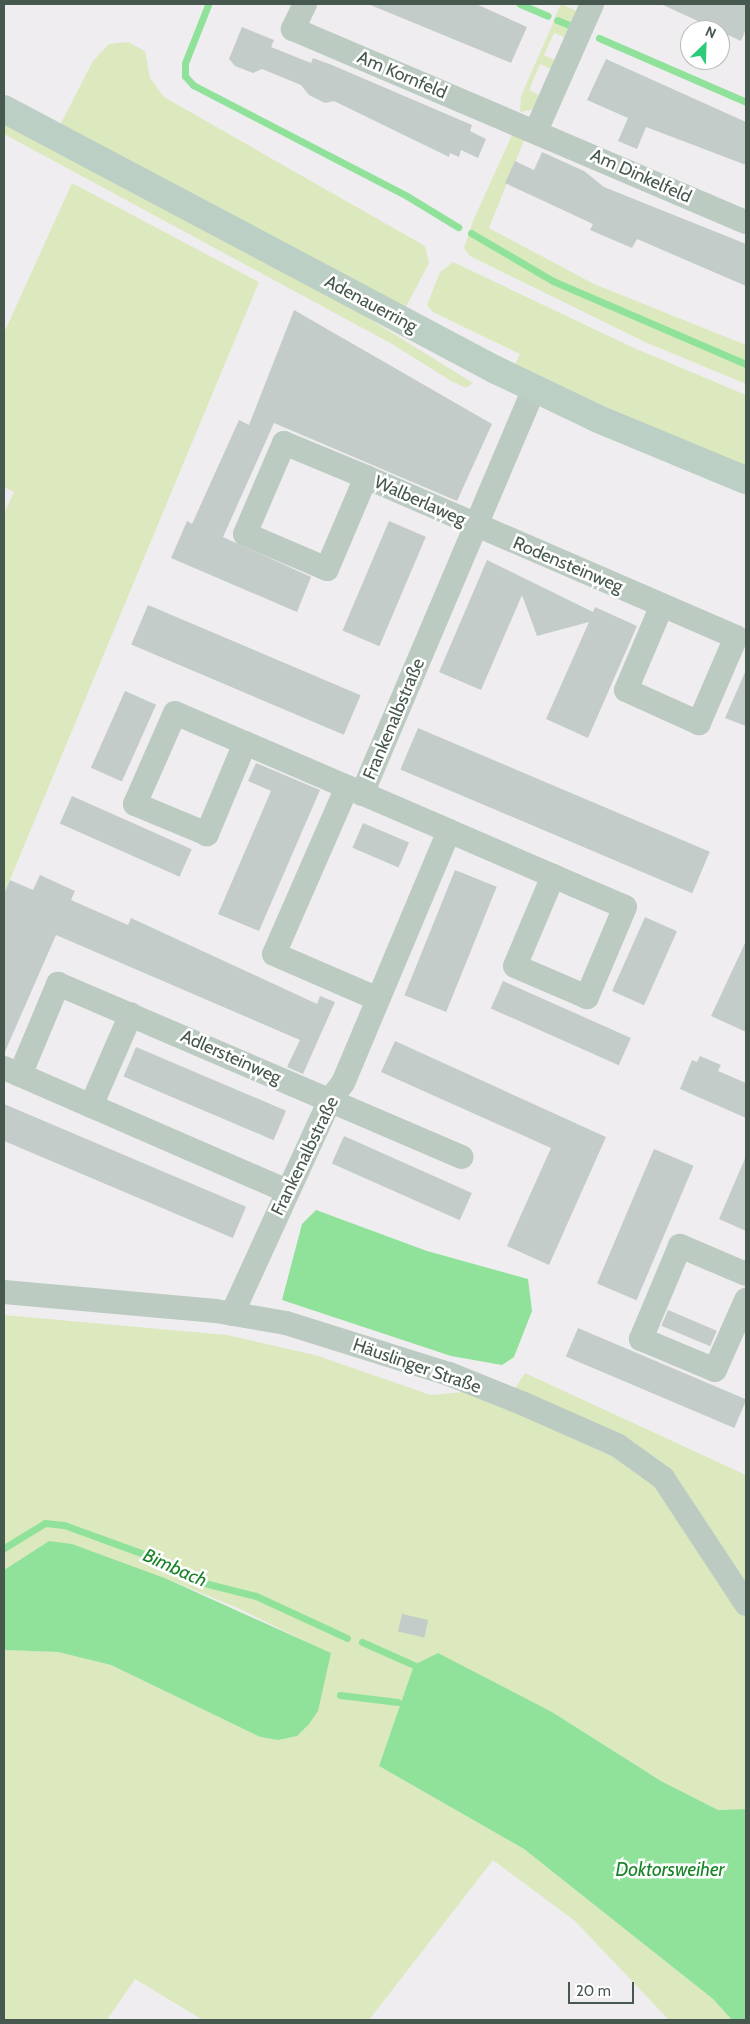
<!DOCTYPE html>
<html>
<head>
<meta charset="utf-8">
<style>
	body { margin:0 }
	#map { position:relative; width:750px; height:2024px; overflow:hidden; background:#efedef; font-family:Cabin,sans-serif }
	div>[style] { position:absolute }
	.green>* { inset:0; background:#dce9bf }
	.water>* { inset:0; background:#90e29b }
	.stream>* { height:7px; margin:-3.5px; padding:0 3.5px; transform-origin:3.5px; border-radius:3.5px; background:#90e29b }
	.building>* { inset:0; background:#c4ccc9; transform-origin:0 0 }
	.street>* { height:24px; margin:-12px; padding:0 12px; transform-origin:12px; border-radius:12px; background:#bccbc2 }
	.secondary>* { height:28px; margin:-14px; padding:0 14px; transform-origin:14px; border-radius:14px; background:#bccfc4 }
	span { translate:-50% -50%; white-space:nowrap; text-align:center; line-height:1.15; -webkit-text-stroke:5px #fff; paint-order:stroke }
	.street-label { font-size:18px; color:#47584e }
	.water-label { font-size:19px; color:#198427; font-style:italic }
	.frame { position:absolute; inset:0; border:5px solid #47584e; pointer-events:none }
	.north { position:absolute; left:680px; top:20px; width:50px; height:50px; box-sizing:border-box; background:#fff; border:1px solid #b5bcb8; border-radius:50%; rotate:24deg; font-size:14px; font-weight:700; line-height:20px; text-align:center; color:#47584e }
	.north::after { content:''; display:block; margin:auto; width:18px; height:22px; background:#2bcb79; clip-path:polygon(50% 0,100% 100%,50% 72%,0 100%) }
	.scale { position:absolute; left:568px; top:1982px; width:66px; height:22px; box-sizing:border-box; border:2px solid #47584e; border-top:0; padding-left:6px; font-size:15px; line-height:18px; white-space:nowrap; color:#47584e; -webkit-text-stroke:4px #fff; paint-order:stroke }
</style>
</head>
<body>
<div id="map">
	<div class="green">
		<div style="clip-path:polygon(561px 4px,579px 12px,578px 26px,555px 17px)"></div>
		<div style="clip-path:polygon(554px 21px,577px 30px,569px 39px,554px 33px,544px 55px,558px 62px,555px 71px,540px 64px,529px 90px,543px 97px,531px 110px,520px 112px,521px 96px)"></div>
		<div style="clip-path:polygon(128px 42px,145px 51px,150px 78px,164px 97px,425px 246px,429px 263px,405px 309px,60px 125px,93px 61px,109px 44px)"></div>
		<div style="clip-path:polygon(4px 124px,352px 308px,473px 383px,466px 388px,451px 381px,392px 344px,4px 134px)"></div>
		<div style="clip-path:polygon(513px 133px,525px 138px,489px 228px,594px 284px,746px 345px,746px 384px,645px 342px,470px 256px,464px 248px,473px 221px)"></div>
		<div style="clip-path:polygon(72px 183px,259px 282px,4px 894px,4px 514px,14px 492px,4px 487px,4px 333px)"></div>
		<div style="clip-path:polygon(453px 262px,634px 348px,746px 395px,746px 467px,514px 367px,520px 354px,433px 312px,427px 305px,440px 272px)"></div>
		<div style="clip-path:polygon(4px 1315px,227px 1335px,315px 1355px,431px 1395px,516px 1387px,525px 1373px,746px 1475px,746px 1809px,718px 1810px,661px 1781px,552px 1712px,414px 1665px,379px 1766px,524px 1849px,713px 1999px,732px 2020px,669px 2020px,575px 1921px,493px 1860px,369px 2020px,203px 2020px,135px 1979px,107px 2020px,4px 2020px,4px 1650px,58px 1652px,111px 1665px,260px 1737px,278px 1740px,331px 1654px,238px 1608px,167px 1579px,49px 1541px,4px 1570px)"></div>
	</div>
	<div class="water">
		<div style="clip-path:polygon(316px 1210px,427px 1251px,528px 1279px,532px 1311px,514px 1357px,502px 1365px,451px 1356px,282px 1300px,302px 1224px)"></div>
		<div style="clip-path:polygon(49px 1541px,72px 1544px,167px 1579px,331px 1653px,318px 1711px,309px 1724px,297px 1736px,278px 1740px,260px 1737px,111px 1665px,58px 1652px,4px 1650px,4px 1570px)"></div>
		<div style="clip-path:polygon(438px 1653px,552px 1712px,661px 1781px,718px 1810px,746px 1809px,746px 2020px,732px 2020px,713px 1999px,524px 1849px,379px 1766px,414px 1665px)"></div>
	</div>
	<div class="stream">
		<div style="left:520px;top:4px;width:30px;rotate:23deg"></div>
		<div style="left:208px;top:5px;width:62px;rotate:111.6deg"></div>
		<div style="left:185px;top:63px;width:13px;rotate:90deg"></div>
		<div style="left:185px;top:76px;width:12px;rotate:48deg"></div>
		<div style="left:193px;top:85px;width:241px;rotate:27.4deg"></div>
		<div style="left:407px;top:196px;width:60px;rotate:31.3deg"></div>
		<div style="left:557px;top:20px;width:18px;rotate:22deg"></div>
		<div style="left:599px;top:38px;width:160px;rotate:23.5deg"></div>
		<div style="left:471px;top:233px;width:95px;rotate:30.3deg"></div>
		<div style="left:553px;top:281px;width:210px;rotate:23.3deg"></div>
		<div style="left:4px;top:1548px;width:48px;rotate:-31.4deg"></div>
		<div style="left:45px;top:1523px;width:19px;rotate:6deg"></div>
		<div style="left:64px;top:1525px;width:105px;rotate:20deg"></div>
		<div style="left:163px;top:1561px;width:39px;rotate:31deg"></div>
		<div style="left:196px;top:1581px;width:62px;rotate:14deg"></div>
		<div style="left:256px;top:1596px;width:100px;rotate:24.8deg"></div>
		<div style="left:362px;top:1642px;width:57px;rotate:23.9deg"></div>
		<div style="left:340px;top:1695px;width:58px;rotate:6.9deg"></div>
	</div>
	<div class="building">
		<div style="clip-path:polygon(368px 4px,476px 4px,527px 27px,511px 63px)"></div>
		<div style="clip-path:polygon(661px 4px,746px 4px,746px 29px,741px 41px)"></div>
		<div style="clip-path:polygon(242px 27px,274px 40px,271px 47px,311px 63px,313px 58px,332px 65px,472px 125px,470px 131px,486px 139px,478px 158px,461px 150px,459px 157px,450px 153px,449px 157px,334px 101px,325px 103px,309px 95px,301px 85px,262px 69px,253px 73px,235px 66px,229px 59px)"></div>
		<div style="clip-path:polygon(606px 59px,746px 122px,746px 165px,646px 127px,637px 149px,618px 141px,628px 118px,587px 100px)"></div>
		<div style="clip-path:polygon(542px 152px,584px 171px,604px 187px,746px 244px,746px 286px,637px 239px,632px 248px,590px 230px,593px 224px,505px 183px,515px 161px,534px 170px)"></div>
		<div style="clip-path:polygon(294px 310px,492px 424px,457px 501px,274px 423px,223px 537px,311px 577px,297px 612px,171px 558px,187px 521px,192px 524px,239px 420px,249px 425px)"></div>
		<div style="left:389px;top:521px;width:40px;height:119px;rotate:23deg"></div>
		<div style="clip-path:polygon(487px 560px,593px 612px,595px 607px,637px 626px,588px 738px,546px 719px,589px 622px,537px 636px,522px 595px,481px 690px,439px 672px)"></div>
		<div style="left:148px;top:605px;width:231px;height:43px;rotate:23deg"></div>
		<div style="clip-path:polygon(746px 670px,746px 726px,725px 718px)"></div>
		<div style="left:125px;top:691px;width:34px;height:84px;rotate:24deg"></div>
		<div style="left:418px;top:728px;width:317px;height:45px;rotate:23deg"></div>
		<div style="clip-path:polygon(256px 763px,320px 790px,259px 931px,218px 914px,271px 791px,248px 781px)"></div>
		<div style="left:72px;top:796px;width:131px;height:30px;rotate:24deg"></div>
		<div style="left:363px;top:823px;width:50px;height:27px;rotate:23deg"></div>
		<div style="left:455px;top:870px;width:45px;height:135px;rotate:22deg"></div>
		<div style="clip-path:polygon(40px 875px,75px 891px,71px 900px,128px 925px,131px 918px,317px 1004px,320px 996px,335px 1002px,303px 1074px,287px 1067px,300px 1040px,56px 935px,4px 1054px,4px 894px,10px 880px,33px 890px)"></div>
		<div style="left:645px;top:917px;width:35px;height:81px;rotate:24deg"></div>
		<div style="clip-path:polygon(746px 941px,746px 1032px,711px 1016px)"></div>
		<div style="left:503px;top:981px;width:140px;height:30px;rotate:24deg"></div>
		<div style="clip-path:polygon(395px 1041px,606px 1137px,549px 1265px,507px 1246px,551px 1148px,381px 1072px)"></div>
		<div style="left:136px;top:1047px;width:163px;height:32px;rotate:23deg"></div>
		<div style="clip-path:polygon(700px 1056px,721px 1065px,718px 1071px,746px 1083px,746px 1118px,680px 1089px,692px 1060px,697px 1062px)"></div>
		<div style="left:4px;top:1104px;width:263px;height:34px;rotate:23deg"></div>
		<div style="left:344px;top:1136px;width:140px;height:30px;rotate:24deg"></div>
		<div style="left:654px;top:1149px;width:43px;height:146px;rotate:23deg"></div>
		<div style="clip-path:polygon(746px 1156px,746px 1231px,719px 1219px)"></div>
		<div style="left:668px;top:1310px;width:53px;height:17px;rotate:23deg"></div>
		<div style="left:578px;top:1328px;width:183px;height:31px;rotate:23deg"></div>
		<div style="left:402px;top:1614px;width:27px;height:18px;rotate:13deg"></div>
	</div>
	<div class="street">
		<div style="left:305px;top:4px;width:28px;rotate:116deg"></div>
		<div style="left:293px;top:29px;width:492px;rotate:23.1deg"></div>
		<div style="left:536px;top:131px;width:139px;rotate:-66.2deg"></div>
		<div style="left:366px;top:477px;width:100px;rotate:113deg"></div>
		<div style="left:327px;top:569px;width:89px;rotate:-156.9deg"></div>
		<div style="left:245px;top:534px;width:99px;rotate:-66.8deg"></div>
		<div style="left:284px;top:443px;width:89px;rotate:22.5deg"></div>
		<div style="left:366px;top:477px;width:403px;rotate:23.4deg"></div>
		<div style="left:736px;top:637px;width:94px;rotate:113.3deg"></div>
		<div style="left:699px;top:723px;width:80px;rotate:-155.7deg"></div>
		<div style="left:626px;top:690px;width:92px;rotate:-67deg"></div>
		<div style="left:245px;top:743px;width:99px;rotate:112.7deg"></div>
		<div style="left:207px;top:834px;width:78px;rotate:-157.4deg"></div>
		<div style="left:135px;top:804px;width:99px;rotate:-66.3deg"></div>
		<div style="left:175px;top:713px;width:76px;rotate:23.2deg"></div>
		<div style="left:245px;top:743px;width:222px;rotate:23.3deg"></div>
		<div style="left:449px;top:831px;width:138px;rotate:23.4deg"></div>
		<div style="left:576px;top:886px;width:53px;rotate:23.2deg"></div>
		<div style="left:625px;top:907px;width:98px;rotate:112.9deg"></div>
		<div style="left:587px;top:997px;width:78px;rotate:-156.7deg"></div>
		<div style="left:515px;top:966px;width:98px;rotate:-67.1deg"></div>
		<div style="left:347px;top:787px;width:182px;rotate:113.6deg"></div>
		<div style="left:274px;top:954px;width:113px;rotate:23.4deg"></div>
		<div style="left:362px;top:794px;width:441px;rotate:-67deg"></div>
		<div style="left:4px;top:1068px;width:309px;rotate:23.5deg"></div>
		<div style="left:20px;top:1075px;width:99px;rotate:-67.3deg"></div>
		<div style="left:58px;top:984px;width:439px;rotate:23.2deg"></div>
		<div style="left:91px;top:1106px;width:100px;rotate:-66.5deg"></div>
		<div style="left:746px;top:1274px;width:72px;rotate:-157deg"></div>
		<div style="left:680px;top:1246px;width:101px;rotate:112.8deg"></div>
		<div style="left:641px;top:1339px;width:80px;rotate:22.7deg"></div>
		<div style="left:715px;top:1370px;width:77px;rotate:-66.1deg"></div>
		<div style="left:4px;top:1292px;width:213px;rotate:5.1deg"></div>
		<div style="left:216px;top:1311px;width:71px;rotate:9.7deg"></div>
		<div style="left:286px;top:1323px;width:171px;rotate:17.4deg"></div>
		<div style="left:449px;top:1374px;width:81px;rotate:21.8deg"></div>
		<div style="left:524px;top:1404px;width:102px;rotate:23.8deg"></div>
		<div style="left:617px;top:1445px;width:57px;rotate:35.7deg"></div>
		<div style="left:663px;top:1478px;width:151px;rotate:56.6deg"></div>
		<div style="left:232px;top:1314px;width:235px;rotate:-65.4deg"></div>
		<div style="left:330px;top:1100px;width:21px;rotate:-53deg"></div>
		<div style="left:343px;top:1083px;width:273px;rotate:-67.2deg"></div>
	</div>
	<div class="secondary">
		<div style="left:4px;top:109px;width:557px;rotate:27.95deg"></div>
		<div style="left:496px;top:370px;width:111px;rotate:25.6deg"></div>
		<div style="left:596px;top:418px;width:162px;rotate:22.5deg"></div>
	</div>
	<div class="street-label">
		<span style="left:402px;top:75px;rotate:23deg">Am Kornfeld</span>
		<span style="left:641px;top:176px;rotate:24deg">Am Dinkelfeld</span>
		<span style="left:371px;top:304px;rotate:28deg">Adenauerring</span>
		<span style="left:420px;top:501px;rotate:24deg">Walberlaweg</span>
		<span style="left:568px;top:565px;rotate:23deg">Rodensteinweg</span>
		<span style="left:394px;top:719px;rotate:-67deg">Frankenalbstraße</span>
		<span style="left:231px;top:1057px;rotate:24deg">Adlersteinweg</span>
		<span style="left:305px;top:1156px;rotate:-64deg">Frankenalbstraße</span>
		<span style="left:417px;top:1366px;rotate:19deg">Häuslinger Straße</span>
	</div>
	<div class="water-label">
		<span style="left:175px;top:1568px;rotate:24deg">Bimbach</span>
		<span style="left:670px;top:1870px">Doktorsweiher</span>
	</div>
	<div class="frame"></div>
	<div class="north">N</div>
	<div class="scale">20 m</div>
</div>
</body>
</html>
